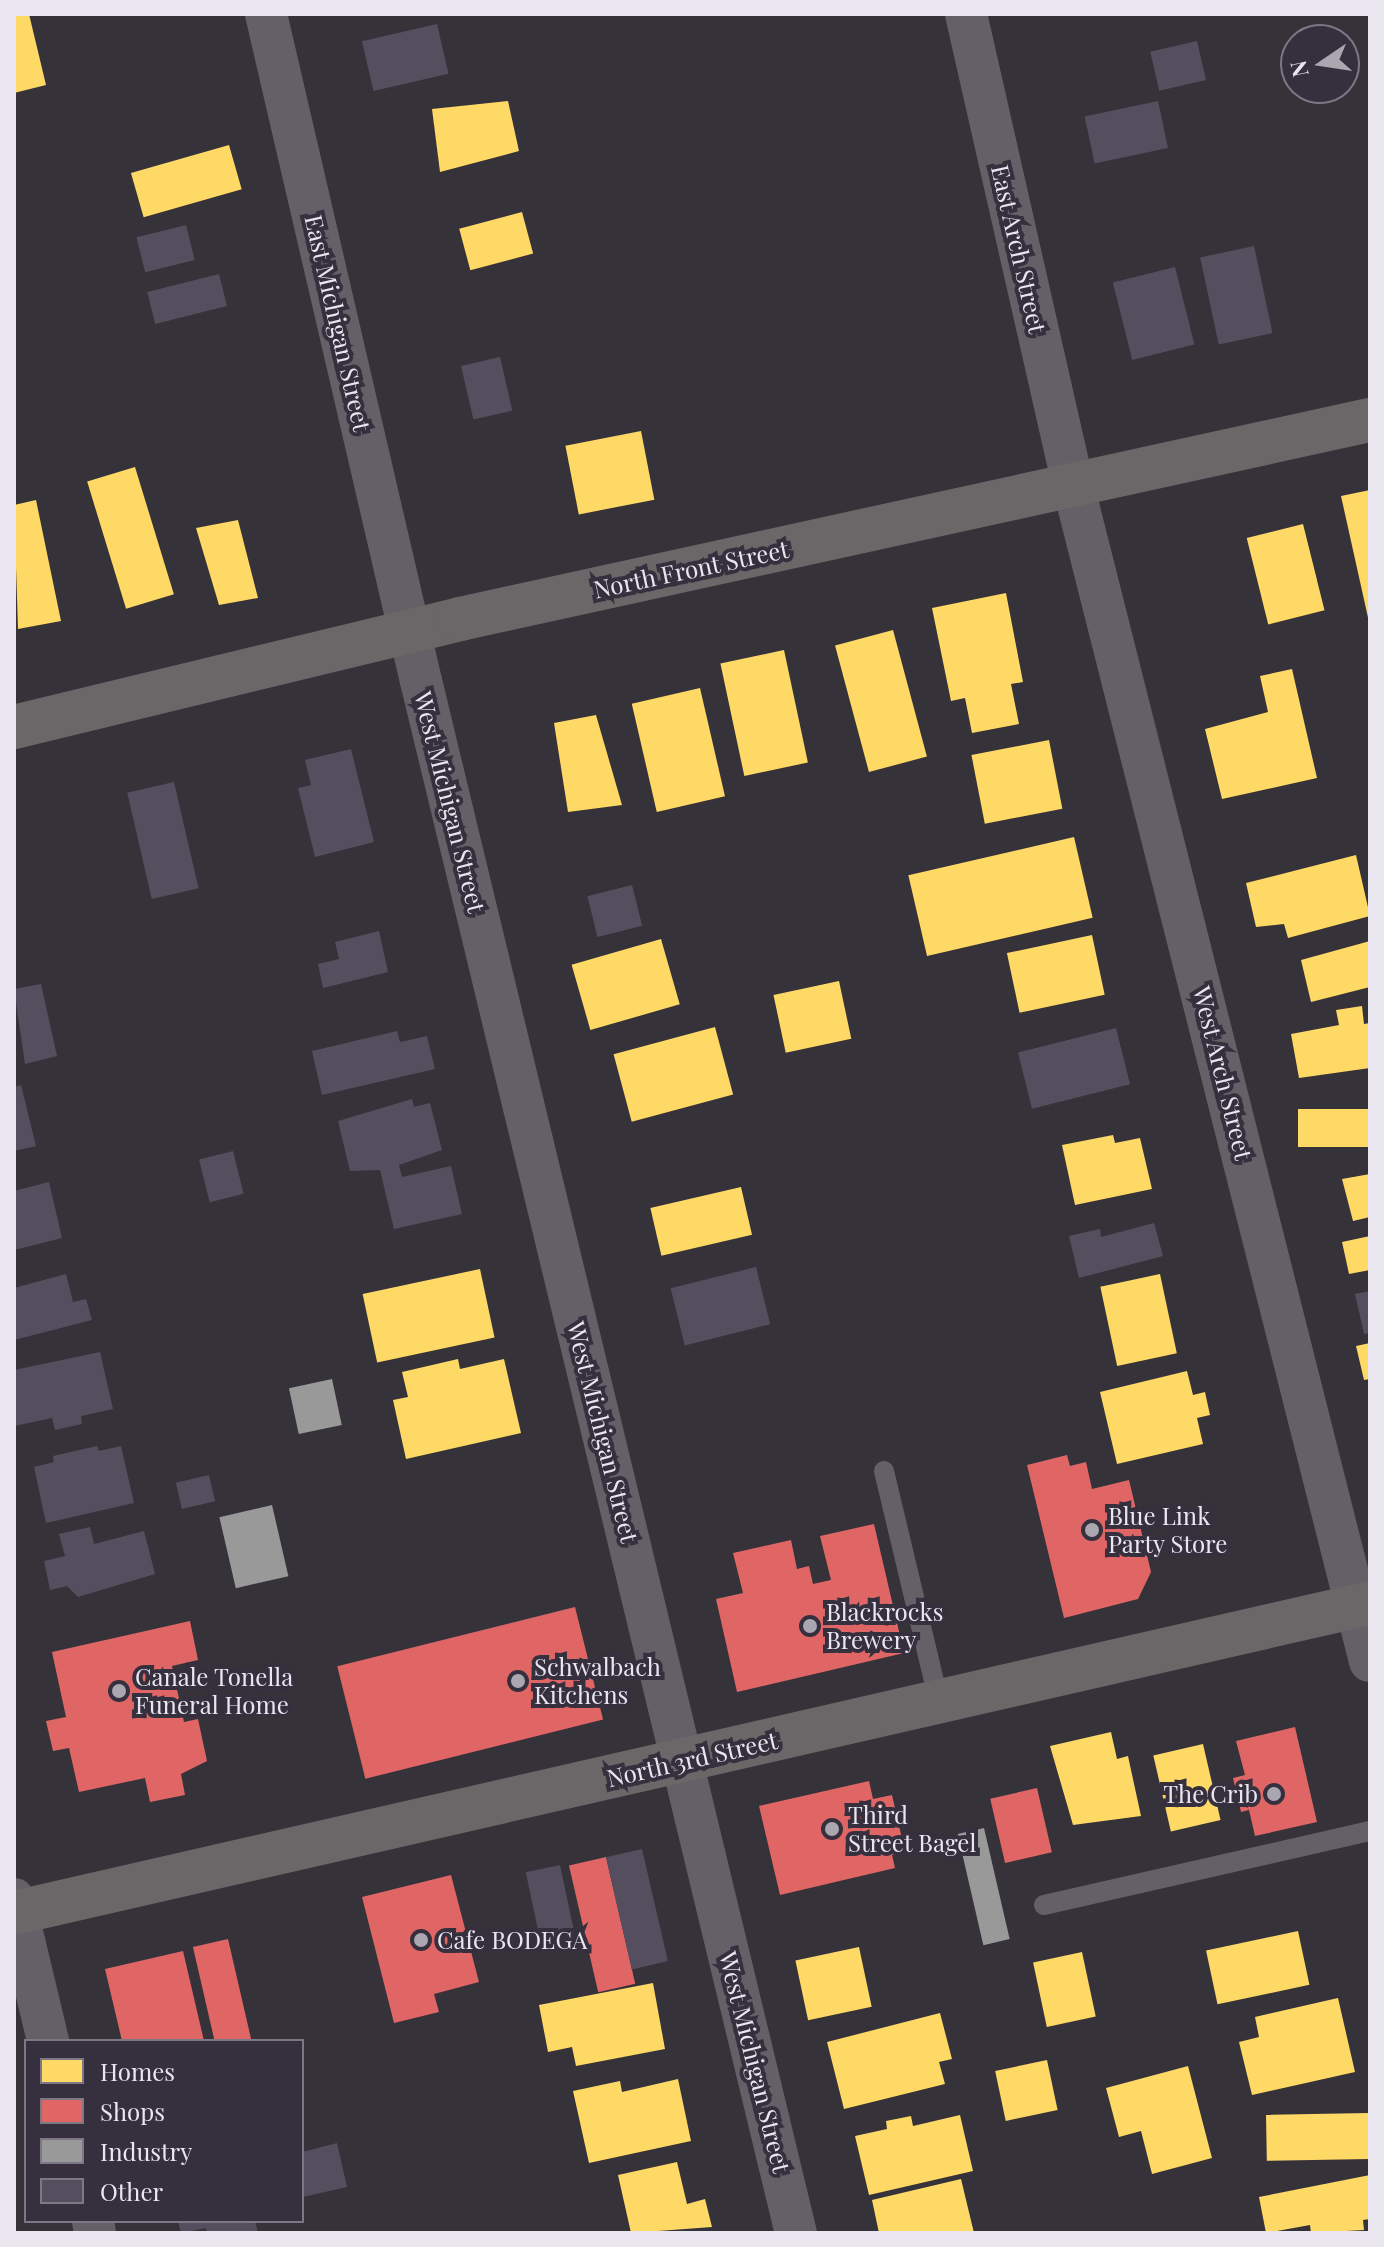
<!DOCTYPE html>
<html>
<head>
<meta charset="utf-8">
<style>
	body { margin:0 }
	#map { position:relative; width:1384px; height:2247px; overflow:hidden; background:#36323a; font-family:"Playfair Display",serif }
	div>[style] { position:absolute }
	.homes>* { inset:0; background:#ffd966; transform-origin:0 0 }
	.shops>* { inset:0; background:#e06666; transform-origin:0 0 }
	.industry>* { inset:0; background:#999; transform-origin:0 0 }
	.building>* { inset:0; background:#554e5f; transform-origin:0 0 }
	.lane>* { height:20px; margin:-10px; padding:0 10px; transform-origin:10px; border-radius:10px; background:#636167 }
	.street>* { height:42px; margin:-21px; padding:0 21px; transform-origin:21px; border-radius:21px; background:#636167 }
	.secondary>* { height:44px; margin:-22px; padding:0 22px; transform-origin:22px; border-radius:22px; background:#6b6667 }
	.dots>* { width:22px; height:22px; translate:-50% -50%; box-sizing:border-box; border:4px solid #352f3e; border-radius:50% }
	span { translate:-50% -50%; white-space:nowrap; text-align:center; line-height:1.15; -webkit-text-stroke:8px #352f3e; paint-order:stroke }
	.street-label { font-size:24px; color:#eae6f0 }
	.poi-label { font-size:24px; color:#eae6f0 }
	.left { translate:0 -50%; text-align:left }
	.right { translate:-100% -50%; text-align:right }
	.frame { position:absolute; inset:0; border:16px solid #eae6f0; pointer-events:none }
	.legend { position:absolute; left:24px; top:2039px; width:280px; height:184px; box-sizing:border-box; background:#352f3e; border:2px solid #7d7885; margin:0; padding:10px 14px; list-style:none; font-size:24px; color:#eae6f0 }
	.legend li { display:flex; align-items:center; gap:16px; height:40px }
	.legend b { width:40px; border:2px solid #7d7885 }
	.north { position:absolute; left:1280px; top:24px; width:80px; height:80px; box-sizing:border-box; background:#352f3e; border:2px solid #7d7885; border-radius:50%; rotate:257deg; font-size:22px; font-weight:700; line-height:32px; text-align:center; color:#eae6f0 }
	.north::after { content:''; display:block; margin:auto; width:28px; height:36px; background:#aba7b0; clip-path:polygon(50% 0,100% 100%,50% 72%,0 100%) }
</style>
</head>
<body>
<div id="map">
	<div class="homes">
		<div style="clip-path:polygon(14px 14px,29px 14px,46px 85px,14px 93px)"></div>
		<div style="clip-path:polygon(508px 101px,519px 151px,440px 172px,432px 109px)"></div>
		<div style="left:229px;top:145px;width:46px;height:102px;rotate:74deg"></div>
		<div style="left:522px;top:212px;width:43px;height:65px;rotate:75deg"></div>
		<div style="left:641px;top:431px;width:70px;height:77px;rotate:79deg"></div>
		<div style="left:135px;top:467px;width:133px;height:50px;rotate:73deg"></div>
		<div style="clip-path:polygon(1370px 490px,1370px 622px,1369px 622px,1341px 496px)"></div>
		<div style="clip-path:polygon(36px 500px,61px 621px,18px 629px,14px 505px)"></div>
		<div style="clip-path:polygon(238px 520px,258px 598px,219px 605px,196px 528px)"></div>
		<div style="left:1303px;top:524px;width:89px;height:58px;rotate:76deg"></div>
		<div style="clip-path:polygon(1006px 593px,1023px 682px,1011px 684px,1019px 724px,972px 733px,965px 698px,951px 701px,932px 608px)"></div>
		<div style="left:893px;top:630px;width:131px;height:60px;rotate:75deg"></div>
		<div style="left:784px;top:650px;width:115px;height:65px;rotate:78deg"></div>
		<div style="clip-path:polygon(1292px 669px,1317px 778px,1222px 799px,1205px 729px,1268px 712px,1260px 676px)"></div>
		<div style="left:700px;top:688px;width:111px;height:70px;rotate:77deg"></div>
		<div style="clip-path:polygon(596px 715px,622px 805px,568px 812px,554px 723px)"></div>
		<div style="left:1049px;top:740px;width:70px;height:79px;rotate:79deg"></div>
		<div style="left:1074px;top:837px;width:83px;height:170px;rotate:77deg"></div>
		<div style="clip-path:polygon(1356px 855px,1370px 916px,1288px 938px,1284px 924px,1256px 927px,1246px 883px)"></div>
		<div style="left:1092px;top:935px;width:61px;height:87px;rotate:78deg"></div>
		<div style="left:661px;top:939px;width:68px;height:93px;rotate:74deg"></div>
		<div style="clip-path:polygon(1370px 941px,1370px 987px,1311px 1002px,1301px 960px)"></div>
		<div style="left:839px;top:981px;width:59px;height:67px;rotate:78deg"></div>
		<div style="clip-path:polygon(1362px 1006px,1364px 1024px,1370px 1023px,1370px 1068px,1299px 1078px,1291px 1034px,1339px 1025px,1336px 1010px)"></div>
		<div style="left:715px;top:1027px;width:70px;height:105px;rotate:75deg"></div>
		<div style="left:1370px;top:1109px;width:38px;height:72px;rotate:90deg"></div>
		<div style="clip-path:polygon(1113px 1135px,1115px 1143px,1140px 1138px,1152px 1189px,1075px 1205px,1062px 1145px)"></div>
		<div style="clip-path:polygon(1370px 1174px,1370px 1217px,1353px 1221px,1342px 1179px)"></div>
		<div style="left:741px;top:1187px;width:49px;height:93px;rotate:77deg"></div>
		<div style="clip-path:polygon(1370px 1236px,1370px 1270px,1349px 1274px,1342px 1242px)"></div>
		<div style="left:480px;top:1269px;width:70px;height:120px;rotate:78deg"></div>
		<div style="left:1160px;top:1274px;width:81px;height:61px;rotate:78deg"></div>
		<div style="clip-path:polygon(1370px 1343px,1370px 1379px,1364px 1380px,1356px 1346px)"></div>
		<div style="clip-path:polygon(458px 1359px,460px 1369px,504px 1359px,521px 1433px,406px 1459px,393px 1400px,408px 1397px,402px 1372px)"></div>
		<div style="clip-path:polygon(1187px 1371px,1193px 1395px,1205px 1392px,1210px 1415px,1197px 1418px,1203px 1444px,1117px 1464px,1100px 1392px)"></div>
		<div style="clip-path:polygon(1111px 1732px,1117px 1759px,1128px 1756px,1141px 1816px,1073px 1825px,1050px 1746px)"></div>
		<div style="left:1203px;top:1744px;width:78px;height:51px;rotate:77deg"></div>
		<div style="left:1298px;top:1931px;width:55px;height:94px;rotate:78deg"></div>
		<div style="left:859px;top:1947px;width:61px;height:65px;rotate:78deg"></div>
		<div style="left:1082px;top:1952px;width:66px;height:50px;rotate:78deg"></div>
		<div style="clip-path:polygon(653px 1983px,665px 2049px,576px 2066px,572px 2047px,548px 2052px,539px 2005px)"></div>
		<div style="clip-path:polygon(1338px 1998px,1355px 2072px,1252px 2095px,1239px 2042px,1259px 2037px,1255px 2017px)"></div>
		<div style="clip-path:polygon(940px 2013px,952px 2059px,939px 2062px,945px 2084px,844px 2109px,827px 2042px)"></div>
		<div style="left:1047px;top:2060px;width:51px;height:53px;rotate:78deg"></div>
		<div style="clip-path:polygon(1188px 2066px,1212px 2158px,1152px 2174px,1141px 2131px,1119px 2137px,1106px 2088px)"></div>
		<div style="clip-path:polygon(678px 2079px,691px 2141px,589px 2163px,573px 2091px,620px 2081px,622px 2092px)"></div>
		<div style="left:1369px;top:2113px;width:46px;height:103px;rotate:89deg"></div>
		<div style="clip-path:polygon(960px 2115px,973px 2171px,869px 2195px,855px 2136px,887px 2129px,886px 2121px,911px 2116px,913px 2126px)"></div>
		<div style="clip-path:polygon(677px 2162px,687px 2204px,705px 2199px,712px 2227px,631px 2233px,618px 2175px)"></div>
		<div style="clip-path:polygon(1370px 2175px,1370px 2219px,1363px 2220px,1364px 2230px,1311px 2233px,1310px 2225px,1266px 2233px,1259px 2197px)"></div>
		<div style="clip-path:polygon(961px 2179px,974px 2233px,879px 2233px,872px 2200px)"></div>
	</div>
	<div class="shops">
		<div style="clip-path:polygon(1067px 1455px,1070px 1466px,1086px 1462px,1092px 1489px,1129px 1480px,1151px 1572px,1138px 1599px,1064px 1618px,1027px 1465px)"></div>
		<div style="clip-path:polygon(874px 1524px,904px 1653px,737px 1692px,716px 1599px,743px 1593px,733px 1553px,791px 1540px,797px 1569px,809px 1566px,813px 1584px,831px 1580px,820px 1536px)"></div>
		<div style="left:575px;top:1607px;width:116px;height:245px;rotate:76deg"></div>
		<div style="clip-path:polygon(190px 1621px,198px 1660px,172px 1666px,184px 1722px,198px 1719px,207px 1761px,181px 1774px,185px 1795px,150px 1802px,145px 1778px,79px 1792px,69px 1748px,53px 1751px,46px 1721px,66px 1717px,52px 1652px)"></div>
		<div style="clip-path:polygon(1295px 1727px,1317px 1822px,1255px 1836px,1249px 1810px,1241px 1812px,1233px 1778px,1245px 1775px,1236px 1741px)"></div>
		<div style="clip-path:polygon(869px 1781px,873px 1799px,892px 1795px,905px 1852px,892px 1855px,895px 1868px,780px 1895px,759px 1806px)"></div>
		<div style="left:1037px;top:1788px;width:66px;height:48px;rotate:77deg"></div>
		<div style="left:606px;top:1857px;width:130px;height:38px;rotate:77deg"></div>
		<div style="clip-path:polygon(451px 1875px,479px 1982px,434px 1994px,439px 2012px,394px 2023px,362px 1897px)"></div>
		<div style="left:228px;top:1939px;width:105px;height:36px;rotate:77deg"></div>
		<div style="clip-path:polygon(183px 1951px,204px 2041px,122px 2041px,105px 1969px)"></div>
	</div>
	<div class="industry">
		<div style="left:332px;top:1379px;width:47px;height:44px;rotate:78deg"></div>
		<div style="left:272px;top:1505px;width:73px;height:54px;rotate:77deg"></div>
		<div style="left:984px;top:1828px;width:114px;height:27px;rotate:77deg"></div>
	</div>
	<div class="building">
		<div style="left:437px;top:24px;width:51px;height:77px;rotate:77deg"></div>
		<div style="left:1197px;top:41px;width:40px;height:48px;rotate:77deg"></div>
		<div style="left:1158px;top:101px;width:48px;height:75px;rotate:78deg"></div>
		<div style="left:186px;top:225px;width:36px;height:51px;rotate:76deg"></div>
		<div style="left:1254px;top:246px;width:89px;height:55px;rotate:78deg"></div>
		<div style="left:1175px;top:267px;width:80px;height:64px;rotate:76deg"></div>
		<div style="left:219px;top:274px;width:33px;height:74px;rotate:76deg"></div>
		<div style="left:500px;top:357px;width:55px;height:40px;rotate:77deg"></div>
		<div style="clip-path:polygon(351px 749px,374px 842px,315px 857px,298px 788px,311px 785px,305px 760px)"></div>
		<div style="left:174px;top:782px;width:109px;height:48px;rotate:77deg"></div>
		<div style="left:632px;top:885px;width:42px;height:46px;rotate:76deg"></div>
		<div style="clip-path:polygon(379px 931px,388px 972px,323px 988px,318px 964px,339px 959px,335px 942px)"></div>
		<div style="clip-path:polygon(41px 984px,57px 1056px,25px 1064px,14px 989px)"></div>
		<div style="left:1116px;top:1028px;width:58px;height:101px;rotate:76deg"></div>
		<div style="clip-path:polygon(397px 1031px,400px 1042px,427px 1036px,435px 1069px,322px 1095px,312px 1051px)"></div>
		<div style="clip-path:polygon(21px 1085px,36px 1146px,14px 1151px,14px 1087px)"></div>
		<div style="clip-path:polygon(412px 1099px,414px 1107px,430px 1103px,442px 1150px,399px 1165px,402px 1177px,451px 1166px,462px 1214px,394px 1229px,380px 1170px,350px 1171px,338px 1121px)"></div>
		<div style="left:233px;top:1151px;width:44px;height:35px;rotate:76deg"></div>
		<div style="clip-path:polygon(49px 1182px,62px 1238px,14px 1250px,14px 1191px)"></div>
		<div style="clip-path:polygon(1154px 1223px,1163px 1256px,1079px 1278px,1069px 1236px,1100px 1229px,1101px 1237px)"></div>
		<div style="left:756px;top:1267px;width:59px;height:88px;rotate:76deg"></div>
		<div style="clip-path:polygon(66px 1274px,73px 1302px,86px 1299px,92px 1320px,14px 1340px,14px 1288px)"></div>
		<div style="clip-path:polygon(1370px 1291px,1370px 1333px,1364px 1334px,1355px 1294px)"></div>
		<div style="clip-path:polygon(100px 1352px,113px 1409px,81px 1416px,82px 1424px,55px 1430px,52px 1418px,14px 1426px,14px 1370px)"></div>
		<div style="clip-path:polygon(97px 1446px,99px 1451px,121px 1446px,134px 1503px,46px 1523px,34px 1467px,54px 1462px,53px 1456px)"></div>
		<div style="left:209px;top:1475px;width:27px;height:34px;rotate:77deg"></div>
		<div style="clip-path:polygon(90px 1527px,94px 1544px,144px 1531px,155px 1574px,78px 1597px,67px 1586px,50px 1590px,44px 1561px,65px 1556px,59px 1534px)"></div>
		<div style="left:642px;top:1849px;width:115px;height:37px;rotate:77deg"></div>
		<div style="left:560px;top:1865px;width:71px;height:35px;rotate:78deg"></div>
		<div style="clip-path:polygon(337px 2143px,347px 2187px,303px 2197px,302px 2152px)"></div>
		<div style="clip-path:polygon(178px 2221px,255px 2221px,258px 2233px,207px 2233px,206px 2228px,181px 2233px)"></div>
	</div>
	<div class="lane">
		<div style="left:884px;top:1471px;width:237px;rotate:76.6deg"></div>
		<div style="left:1044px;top:1905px;width:334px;rotate:-12.8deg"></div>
	</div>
	<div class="street">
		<div style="left:266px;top:14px;width:685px;rotate:76.92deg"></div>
		<div style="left:421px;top:681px;width:1597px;rotate:76.42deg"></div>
		<div style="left:966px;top:14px;width:483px;rotate:77.2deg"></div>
		<div style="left:1073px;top:485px;width:1213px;rotate:75.83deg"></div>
		<div style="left:14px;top:1899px;width:146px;rotate:76.5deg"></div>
		<div style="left:93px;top:2221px;width:12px;rotate:81deg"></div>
	</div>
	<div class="secondary">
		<div style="left:14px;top:727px;width:459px;rotate:-13.6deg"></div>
		<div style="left:460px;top:619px;width:932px;rotate:-12.34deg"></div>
		<div style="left:14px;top:1913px;width:1391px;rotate:-12.88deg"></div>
	</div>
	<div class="dots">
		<div style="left:1092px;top:1530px;background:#aba7b0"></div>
		<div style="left:810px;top:1626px;background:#aba7b0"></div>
		<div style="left:518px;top:1681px;background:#aba7b0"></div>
		<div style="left:119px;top:1691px;background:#aba7b0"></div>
		<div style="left:1274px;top:1794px;background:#aba7b0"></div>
		<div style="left:832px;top:1829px;background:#aba7b0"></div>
		<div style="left:421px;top:1940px;background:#aba7b0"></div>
	</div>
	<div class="street-label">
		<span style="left:1019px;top:249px;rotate:77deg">East Arch Street</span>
		<span style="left:338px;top:323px;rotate:77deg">East Michigan Street</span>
		<span style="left:691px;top:569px;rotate:-12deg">North Front Street</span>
		<span style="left:450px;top:802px;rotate:76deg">West Michigan Street</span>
		<span style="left:1223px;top:1073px;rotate:76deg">West Arch Street</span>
		<span style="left:603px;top:1432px;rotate:76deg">West Michigan Street</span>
		<span style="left:692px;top:1759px;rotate:-13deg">North 3rd Street</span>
		<span style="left:755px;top:2062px;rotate:76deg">West Michigan Street</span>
	</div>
	<div class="poi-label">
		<span class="left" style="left:1108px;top:1530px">Blue Link<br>Party Store</span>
		<span class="left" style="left:826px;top:1626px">Blackrocks<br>Brewery</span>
		<span class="left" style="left:534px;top:1681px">Schwalbach<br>Kitchens</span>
		<span class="left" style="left:135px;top:1691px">Canale Tonella<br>Funeral Home</span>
		<span class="right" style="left:1258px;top:1794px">The Crib</span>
		<span class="left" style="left:848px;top:1829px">Third<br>Street Bagel</span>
		<span class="left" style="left:437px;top:1940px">Cafe BODEGA</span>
	</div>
	<div class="frame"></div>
	<ul class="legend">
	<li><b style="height:22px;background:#ffd966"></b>Homes</li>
	<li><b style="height:22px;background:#e06666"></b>Shops</li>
	<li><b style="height:22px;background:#999"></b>Industry</li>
	<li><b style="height:22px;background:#554e5f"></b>Other</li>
	</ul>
	<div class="north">N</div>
</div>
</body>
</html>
